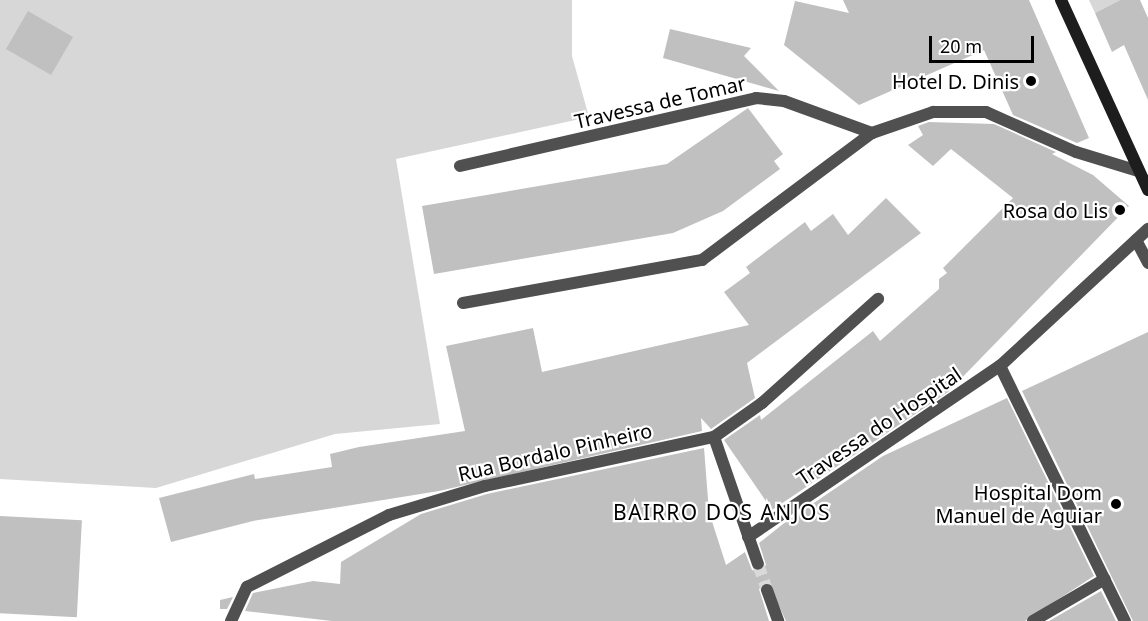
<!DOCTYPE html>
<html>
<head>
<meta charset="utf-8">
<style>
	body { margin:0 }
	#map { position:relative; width:1148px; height:621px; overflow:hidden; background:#fff; font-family:"Noto Sans",sans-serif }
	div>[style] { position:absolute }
	.green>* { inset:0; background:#d7d7d7 }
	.building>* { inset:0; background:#c0c0c0; transform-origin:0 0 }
	.street-tunnel>* { height:12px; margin-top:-6px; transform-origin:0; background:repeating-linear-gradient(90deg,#d9d9d9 0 12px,transparent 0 18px) }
	.lane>* { height:12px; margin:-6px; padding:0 6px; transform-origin:6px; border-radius:6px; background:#505050 }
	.street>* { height:12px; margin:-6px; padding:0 6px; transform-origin:6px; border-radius:6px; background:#505050 }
	.secondary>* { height:12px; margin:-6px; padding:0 6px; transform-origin:6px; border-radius:6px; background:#1d1d1d }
	.dots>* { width:16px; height:16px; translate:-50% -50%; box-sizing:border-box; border:3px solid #fff; border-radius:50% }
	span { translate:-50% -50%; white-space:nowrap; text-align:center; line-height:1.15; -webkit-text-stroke:4.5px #fff; paint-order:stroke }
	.poi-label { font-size:20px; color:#000 }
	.right { translate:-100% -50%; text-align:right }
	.street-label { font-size:20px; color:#000 }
	.neighbourhood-label { font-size:21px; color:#000; letter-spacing:1.5px }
	.scale { position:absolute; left:929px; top:36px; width:105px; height:27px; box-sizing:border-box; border:3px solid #000; border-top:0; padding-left:8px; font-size:18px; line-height:21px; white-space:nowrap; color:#000; -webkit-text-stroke:4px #fff; paint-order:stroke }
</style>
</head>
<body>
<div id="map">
	<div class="green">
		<div style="clip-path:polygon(0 0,572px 0,572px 56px,589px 117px,396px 159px,440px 424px,335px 434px,156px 488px,0 479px)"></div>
		<div style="clip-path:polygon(1089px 0,1120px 0,1095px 13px)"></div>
	</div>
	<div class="building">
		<div style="clip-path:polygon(843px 0,1029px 0,1089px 138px,1077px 143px,1013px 115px,984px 50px,859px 105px,784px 45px,795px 1px,849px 13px)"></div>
		<div style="clip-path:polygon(1120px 0,1140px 0,1148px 18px,1148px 100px,1124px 45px,1112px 52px,1095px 13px)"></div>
		<div style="left:28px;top:11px;width:52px;height:44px;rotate:30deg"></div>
		<div style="clip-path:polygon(670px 29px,751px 48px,744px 56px,779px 91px,663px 58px)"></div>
		<div style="clip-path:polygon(748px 108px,783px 154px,774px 161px,780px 169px,723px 211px,673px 233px,434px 274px,422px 206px,667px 164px)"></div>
		<div style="clip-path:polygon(929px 122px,994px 124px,1056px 152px,1052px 154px,1093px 175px,1129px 206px,948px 392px,772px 510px,724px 440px,760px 415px,761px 420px,873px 331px,880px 341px,939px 289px,939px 279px,947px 273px,943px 268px,1013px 198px,951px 149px,933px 166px,908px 145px,923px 135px,918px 126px)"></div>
		<div style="clip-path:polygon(886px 198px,921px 233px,747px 363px,755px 398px,711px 429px,701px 418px,702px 431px,439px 491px,253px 521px,171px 542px,159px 498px,254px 474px,255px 479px,332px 467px,330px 454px,359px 447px,465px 431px,446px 346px,533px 328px,542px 372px,749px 325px,724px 292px,750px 273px,746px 267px,805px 222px,811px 231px,833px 214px,848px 235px)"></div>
		<div style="clip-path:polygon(1148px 332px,1148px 621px,1133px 621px,1022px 391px)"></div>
		<div style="clip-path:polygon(1007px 398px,1094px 576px,1025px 621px,786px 621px,768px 582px,759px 589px,769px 621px,332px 621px,245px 611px,253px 593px,313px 581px,340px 584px,341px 562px,421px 514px,487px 494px,704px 448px,709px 512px,726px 565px,745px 552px,752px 570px,760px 572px,766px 565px,759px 543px,783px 524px,883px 456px)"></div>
		<div style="left:0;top:516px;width:82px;height:97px;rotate:3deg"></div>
		<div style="clip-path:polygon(1101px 591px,1116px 621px,1049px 621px)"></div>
		<div style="clip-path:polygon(233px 597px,227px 609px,220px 609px,220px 600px)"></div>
	</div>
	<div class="street-tunnel">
		<div style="left:758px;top:564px;width:28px;rotate:71deg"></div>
	</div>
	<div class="lane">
		<div style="left:1136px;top:240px;width:26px;rotate:62deg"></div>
	</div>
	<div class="street">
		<div style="left:460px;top:166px;width:304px;rotate:-12.9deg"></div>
		<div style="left:756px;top:98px;width:28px;rotate:6deg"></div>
		<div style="left:784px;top:101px;width:94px;rotate:20deg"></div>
		<div style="left:872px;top:133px;width:65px;rotate:-19deg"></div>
		<div style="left:933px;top:112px;width:53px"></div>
		<div style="left:986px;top:112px;width:98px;rotate:24deg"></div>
		<div style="left:1076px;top:152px;width:65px;rotate:17deg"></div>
		<div style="left:463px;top:303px;width:243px;rotate:-10.2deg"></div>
		<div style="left:702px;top:260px;width:212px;rotate:-36.8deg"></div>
		<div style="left:1000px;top:366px;width:284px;rotate:63.9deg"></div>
		<div style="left:714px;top:437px;width:134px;rotate:70.9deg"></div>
		<div style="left:748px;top:537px;width:305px;rotate:-34.2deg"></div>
		<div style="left:1000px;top:366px;width:202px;rotate:-42.8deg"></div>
		<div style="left:767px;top:590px;width:33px;rotate:70deg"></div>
		<div style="left:231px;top:621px;width:38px;rotate:-65deg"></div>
		<div style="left:247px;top:587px;width:159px;rotate:-26.9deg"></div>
		<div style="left:389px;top:515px;width:100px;rotate:-16.8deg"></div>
		<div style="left:485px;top:486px;width:234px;rotate:-12.1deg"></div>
		<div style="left:714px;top:437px;width:59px;rotate:-35.3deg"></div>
		<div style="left:762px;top:403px;width:156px;rotate:-41.9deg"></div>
		<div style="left:1033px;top:621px;width:83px;rotate:-30.3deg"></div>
	</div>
	<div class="secondary">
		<div style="left:1061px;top:0;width:209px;rotate:65.4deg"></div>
	</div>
	<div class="dots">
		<div style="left:1031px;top:81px;background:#000"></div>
		<div style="left:1120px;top:210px;background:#000"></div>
		<div style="left:1116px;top:504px;background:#000"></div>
	</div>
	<div class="poi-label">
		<span class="right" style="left:1019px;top:81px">Hotel D. Dinis</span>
		<span class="right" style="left:1108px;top:210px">Rosa do Lis</span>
		<span class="right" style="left:1102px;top:504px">Hospital Dom<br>Manuel de Aguiar</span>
	</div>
	<div class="street-label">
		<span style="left:660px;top:102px;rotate:-13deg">Travessa de Tomar</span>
		<span style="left:879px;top:426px;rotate:-34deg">Travessa do Hospital</span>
		<span style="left:555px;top:452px;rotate:-13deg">Rua Bordalo Pinheiro</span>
	</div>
	<div class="neighbourhood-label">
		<span style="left:722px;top:512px">BAIRRO DOS ANJOS</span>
	</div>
	<div class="scale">20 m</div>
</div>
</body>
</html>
